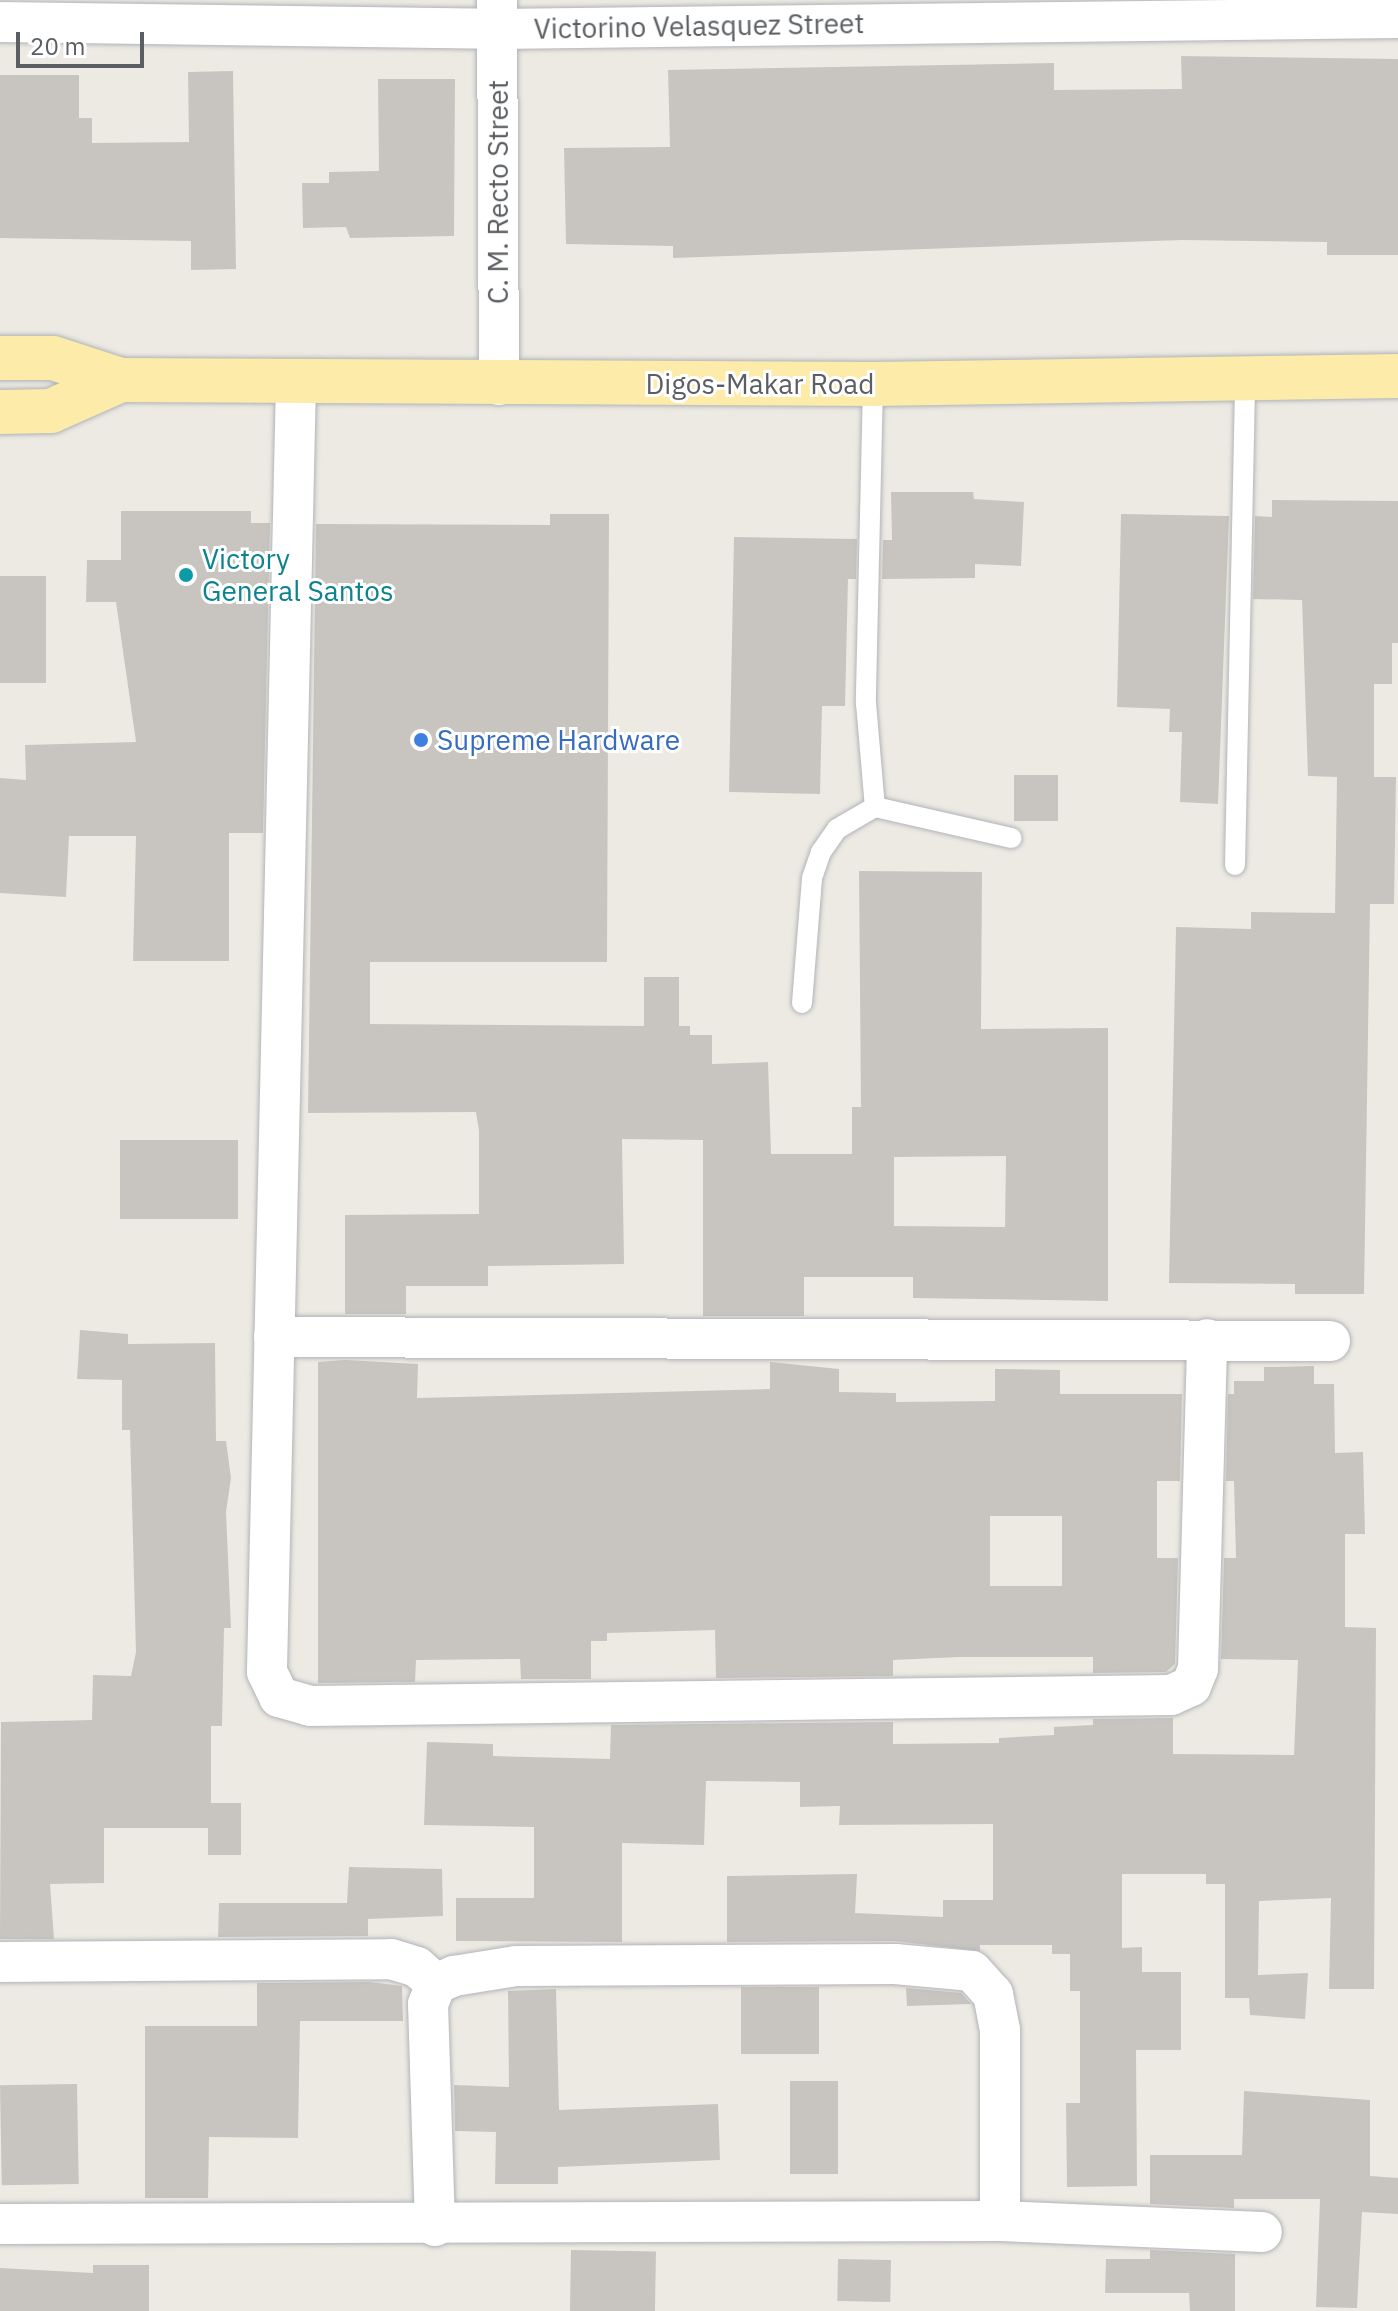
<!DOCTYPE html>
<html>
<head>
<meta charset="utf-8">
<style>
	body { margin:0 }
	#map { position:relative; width:1398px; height:2311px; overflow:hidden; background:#edeae3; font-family:"IBM Plex Sans",sans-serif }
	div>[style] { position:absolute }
	.building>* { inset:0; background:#c8c5c0; transform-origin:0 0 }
	.roads { filter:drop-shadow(0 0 2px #b0b4b8) drop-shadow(0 0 2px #b0b4b8) }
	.service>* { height:20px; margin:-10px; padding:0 10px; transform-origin:10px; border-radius:10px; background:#fff }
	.minor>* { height:40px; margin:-20px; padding:0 20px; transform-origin:20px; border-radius:20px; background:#fff }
	.primary>* { height:44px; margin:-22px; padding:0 22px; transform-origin:22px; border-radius:22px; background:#fceba9 }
	.dots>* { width:22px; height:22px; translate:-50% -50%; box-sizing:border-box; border:4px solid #fff; border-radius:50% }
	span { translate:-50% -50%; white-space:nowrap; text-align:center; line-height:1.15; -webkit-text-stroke:6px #fff; paint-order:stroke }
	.street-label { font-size:28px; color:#5b5f63 }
	.culture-label { font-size:28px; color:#0d838f }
	.left { translate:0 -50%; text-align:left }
	.shop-label { font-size:28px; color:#366cbe }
	.scale { position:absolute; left:16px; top:32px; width:128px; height:36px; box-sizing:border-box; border:4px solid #5b5f63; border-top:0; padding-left:10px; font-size:24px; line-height:28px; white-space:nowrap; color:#5b5f63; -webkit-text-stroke:6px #fff; paint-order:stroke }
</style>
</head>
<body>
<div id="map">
	<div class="building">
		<div style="clip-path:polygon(1181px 56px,1398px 59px,1398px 255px,1327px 255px,1327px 242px,1182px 240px,673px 258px,673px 246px,566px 244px,564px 148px,670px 147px,668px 70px,1054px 63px,1054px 90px,1182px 89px)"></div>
		<div style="clip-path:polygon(233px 71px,236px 269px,191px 270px,191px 241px,0 238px,0 75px,79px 75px,79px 118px,92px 118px,92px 143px,189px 142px,188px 72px)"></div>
		<div style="clip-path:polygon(378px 79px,455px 79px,454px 236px,350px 238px,346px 227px,303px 228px,302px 183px,329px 183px,329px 172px,379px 171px)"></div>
		<div style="clip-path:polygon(891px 492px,973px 492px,974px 499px,1024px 502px,1021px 566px,975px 564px,975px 578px,882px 579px,883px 540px,892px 540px)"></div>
		<div style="clip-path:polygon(1272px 500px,1398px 501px,1398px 643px,1392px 643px,1392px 684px,1374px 684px,1374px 777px,1396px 777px,1394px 904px,1370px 904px,1364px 1294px,1295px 1294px,1295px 1284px,1169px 1283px,1176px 927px,1251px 929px,1251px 912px,1335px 913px,1337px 777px,1308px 776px,1302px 600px,1253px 599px,1255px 516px,1272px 517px)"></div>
		<div style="clip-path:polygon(121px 511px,251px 511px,251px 523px,270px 523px,263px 833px,229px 833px,229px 961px,133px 961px,136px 836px,69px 836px,66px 897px,0 893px,0 778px,26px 780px,25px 745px,136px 742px,116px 602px,86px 602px,87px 560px,121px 560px)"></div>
		<div style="clip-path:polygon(evenodd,550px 514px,609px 514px,607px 962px,370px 962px,370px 1024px,644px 1026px,644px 977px,679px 977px,679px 1026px,690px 1026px,690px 1035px,712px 1035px,712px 1064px,768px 1062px,771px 1154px,852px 1154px,852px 1107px,861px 1107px,859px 871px,982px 872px,981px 1029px,1108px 1028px,1108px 1301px,913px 1298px,913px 1277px,804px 1277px,804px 1316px,703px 1316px,703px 1140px,622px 1139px,624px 1264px,488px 1266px,488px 1286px,406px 1286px,406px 1314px,345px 1314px,345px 1215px,479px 1214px,479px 1131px,476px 1112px,308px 1113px,316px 524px,550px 525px,550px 514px,1006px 1156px,1005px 1227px,894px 1226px,894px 1157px,1006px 1156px)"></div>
		<div style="clip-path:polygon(1121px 514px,1229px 516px,1218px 804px,1180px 802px,1182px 732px,1169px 732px,1170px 709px,1117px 707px)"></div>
		<div style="clip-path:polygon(734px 537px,857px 539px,856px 579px,848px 579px,845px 706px,822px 706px,820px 794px,729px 792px)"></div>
		<div style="left:0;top:576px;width:46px;height:107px"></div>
		<div style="left:1014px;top:775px;width:44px;height:46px"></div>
		<div style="left:120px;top:1140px;width:118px;height:79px"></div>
		<div style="clip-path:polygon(80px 1330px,128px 1334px,128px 1344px,215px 1343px,216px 1441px,226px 1441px,231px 1478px,226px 1512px,231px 1628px,224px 1628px,222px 1726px,211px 1726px,211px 1803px,241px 1803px,241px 1855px,208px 1855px,208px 1828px,104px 1828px,104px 1883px,50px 1884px,54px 1939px,0 1939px,1px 1722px,92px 1720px,93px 1675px,131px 1676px,136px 1652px,130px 1430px,122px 1430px,122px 1380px,77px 1379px)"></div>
		<div style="clip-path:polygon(evenodd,345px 1360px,418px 1364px,417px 1398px,770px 1389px,770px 1362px,839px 1369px,839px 1392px,896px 1393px,896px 1402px,995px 1401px,995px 1369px,1060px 1370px,1060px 1394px,1182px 1394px,1180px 1481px,1157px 1481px,1157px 1558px,1178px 1558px,1175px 1664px,1166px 1672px,1093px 1673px,1093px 1657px,959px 1657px,893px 1660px,893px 1676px,716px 1678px,715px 1630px,607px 1633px,607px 1641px,591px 1641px,591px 1679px,521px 1679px,520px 1659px,416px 1660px,415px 1682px,318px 1683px,318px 1362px,345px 1360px,990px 1516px,1062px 1516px,1062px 1586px,990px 1586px,990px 1516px)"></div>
		<div style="clip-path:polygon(1314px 1366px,1314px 1384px,1334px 1384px,1335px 1453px,1363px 1452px,1365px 1534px,1345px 1534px,1345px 1627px,1376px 1628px,1374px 1989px,1329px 1989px,1331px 1898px,1259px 1901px,1258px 1975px,1308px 1973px,1305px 2019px,1250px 2015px,1249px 1998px,1225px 1998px,1225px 1884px,1206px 1884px,1206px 1874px,1122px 1874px,1122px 1948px,1142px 1947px,1142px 1972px,1181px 1972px,1181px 2050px,1136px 2050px,1137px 2186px,1067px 2187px,1066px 2103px,1080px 2103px,1080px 1991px,1070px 1991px,1070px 1954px,1052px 1954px,1052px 1945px,980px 1945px,980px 1951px,895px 1941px,727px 1942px,727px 1876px,857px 1874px,855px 1913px,943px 1917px,943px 1900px,993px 1900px,993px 1824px,839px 1825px,840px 1806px,800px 1807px,800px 1782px,706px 1781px,704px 1845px,622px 1843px,622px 1942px,456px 1941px,456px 1898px,534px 1898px,534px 1827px,424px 1825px,427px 1742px,493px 1744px,493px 1756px,610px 1759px,611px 1725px,893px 1722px,893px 1744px,999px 1743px,999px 1738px,1054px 1735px,1054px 1727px,1093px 1725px,1093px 1719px,1173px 1718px,1173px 1754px,1294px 1755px,1298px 1660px,1221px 1659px,1224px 1558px,1236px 1558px,1234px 1481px,1226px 1481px,1228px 1394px,1234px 1394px,1234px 1381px,1264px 1381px,1264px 1367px)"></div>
		<div style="clip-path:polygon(349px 1867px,442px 1869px,443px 1916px,368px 1919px,368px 1936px,218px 1937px,219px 1903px,347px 1903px)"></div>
		<div style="clip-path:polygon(369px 1982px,402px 1986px,403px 2021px,300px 2021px,298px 2138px,209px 2137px,208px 2198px,145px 2198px,145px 2026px,257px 2026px,257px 1983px)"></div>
		<div style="left:819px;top:1987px;width:67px;height:78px;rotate:90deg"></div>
		<div style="clip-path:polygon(906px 1988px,961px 1993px,971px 2004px,907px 2006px)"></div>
		<div style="clip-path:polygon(556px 1989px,559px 2110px,718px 2104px,720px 2160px,558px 2167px,558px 2184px,495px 2184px,496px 2132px,455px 2131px,454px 2085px,509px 2087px,508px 1991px)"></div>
		<div style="left:790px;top:2081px;width:48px;height:93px"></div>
		<div style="left:77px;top:2084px;width:100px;height:77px;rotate:89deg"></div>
		<div style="clip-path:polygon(1244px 2091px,1370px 2100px,1370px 2176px,1398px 2178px,1398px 2214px,1362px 2212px,1357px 2308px,1316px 2307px,1320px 2199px,1234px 2199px,1234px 2208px,1150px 2204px,1150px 2155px,1242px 2155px)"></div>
		<div style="left:571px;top:2250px;width:85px;height:61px;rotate:1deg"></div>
		<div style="clip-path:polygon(1150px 2250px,1235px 2254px,1235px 2311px,1190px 2311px,1189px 2293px,1105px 2293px,1106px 2259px,1150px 2259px)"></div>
		<div style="left:838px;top:2259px;width:53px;height:42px;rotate:1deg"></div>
		<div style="clip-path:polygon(93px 2265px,149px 2265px,149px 2311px,0 2311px,0 2268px,93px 2273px)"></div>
	</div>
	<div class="roads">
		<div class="service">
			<div style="left:873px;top:384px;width:319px;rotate:91.3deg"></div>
			<div style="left:866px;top:703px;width:104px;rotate:85.1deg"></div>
			<div style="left:875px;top:807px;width:140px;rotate:12.8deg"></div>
			<div style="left:1235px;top:865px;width:488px;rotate:-88.8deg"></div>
			<div style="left:802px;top:1003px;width:125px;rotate:-85.4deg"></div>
			<div style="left:812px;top:878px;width:28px;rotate:-71deg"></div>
			<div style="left:821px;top:852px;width:28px;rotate:-55deg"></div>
			<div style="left:837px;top:829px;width:44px;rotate:-30.1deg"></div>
		</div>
		<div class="minor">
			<div style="left:497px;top:0;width:385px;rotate:89.7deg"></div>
			<div style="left:0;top:22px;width:497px;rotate:0.8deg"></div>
			<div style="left:497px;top:29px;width:901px;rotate:-0.7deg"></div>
			<div style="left:296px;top:382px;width:1290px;rotate:91.29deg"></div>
			<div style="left:267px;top:1672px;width:28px;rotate:64deg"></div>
			<div style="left:279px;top:1697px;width:32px;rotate:16deg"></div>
			<div style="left:310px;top:1706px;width:861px;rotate:-0.73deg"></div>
			<div style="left:1171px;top:1695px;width:22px;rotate:-24deg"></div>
			<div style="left:1191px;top:1686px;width:18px;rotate:-68deg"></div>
			<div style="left:1198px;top:1669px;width:330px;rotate:-88.4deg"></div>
			<div style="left:274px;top:1337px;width:1056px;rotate:0.22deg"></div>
			<div style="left:0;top:1962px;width:391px;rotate:-0.4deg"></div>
			<div style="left:391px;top:1959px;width:27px;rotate:17deg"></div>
			<div style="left:417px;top:1967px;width:25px;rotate:42deg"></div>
			<div style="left:0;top:2224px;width:1000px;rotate:-0.17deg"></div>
			<div style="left:1000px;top:2221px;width:262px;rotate:2.4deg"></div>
			<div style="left:435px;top:2226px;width:222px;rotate:-91.8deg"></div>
			<div style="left:428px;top:2004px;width:22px;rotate:-68deg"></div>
			<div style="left:436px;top:1984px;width:20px;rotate:-24deg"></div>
			<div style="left:454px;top:1976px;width:63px;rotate:-9.2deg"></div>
			<div style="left:516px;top:1966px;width:379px;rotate:-0.3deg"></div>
			<div style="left:895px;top:1964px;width:77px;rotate:5.2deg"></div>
			<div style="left:972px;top:1971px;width:31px;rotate:48deg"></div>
			<div style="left:993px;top:1994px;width:37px;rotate:79deg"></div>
			<div style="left:1000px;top:2030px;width:191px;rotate:90deg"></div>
		</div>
		<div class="primary">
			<div style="left:0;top:358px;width:53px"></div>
			<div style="left:53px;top:358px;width:71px;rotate:17.9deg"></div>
			<div style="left:121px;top:380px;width:752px;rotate:0.3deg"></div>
			<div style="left:873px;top:384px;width:525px;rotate:-0.87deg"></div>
			<div style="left:0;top:412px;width:51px;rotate:-1.1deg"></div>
			<div style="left:51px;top:411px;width:77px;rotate:-23.9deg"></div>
		</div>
	</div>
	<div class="dots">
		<div style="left:186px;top:575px;background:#0f9aa8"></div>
		<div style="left:421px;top:740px;background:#3f7fe0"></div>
	</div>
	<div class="street-label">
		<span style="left:699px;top:26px;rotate:-1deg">Victorino Velasquez Street</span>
		<span style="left:498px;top:192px;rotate:-90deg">C. M. Recto Street</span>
		<span style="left:760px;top:384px">Digos-Makar Road</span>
	</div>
	<div class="culture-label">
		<span class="left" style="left:202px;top:575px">Victory<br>General Santos</span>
	</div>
	<div class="shop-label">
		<span class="left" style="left:437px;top:740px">Supreme Hardware</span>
	</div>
	<div class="scale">20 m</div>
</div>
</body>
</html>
